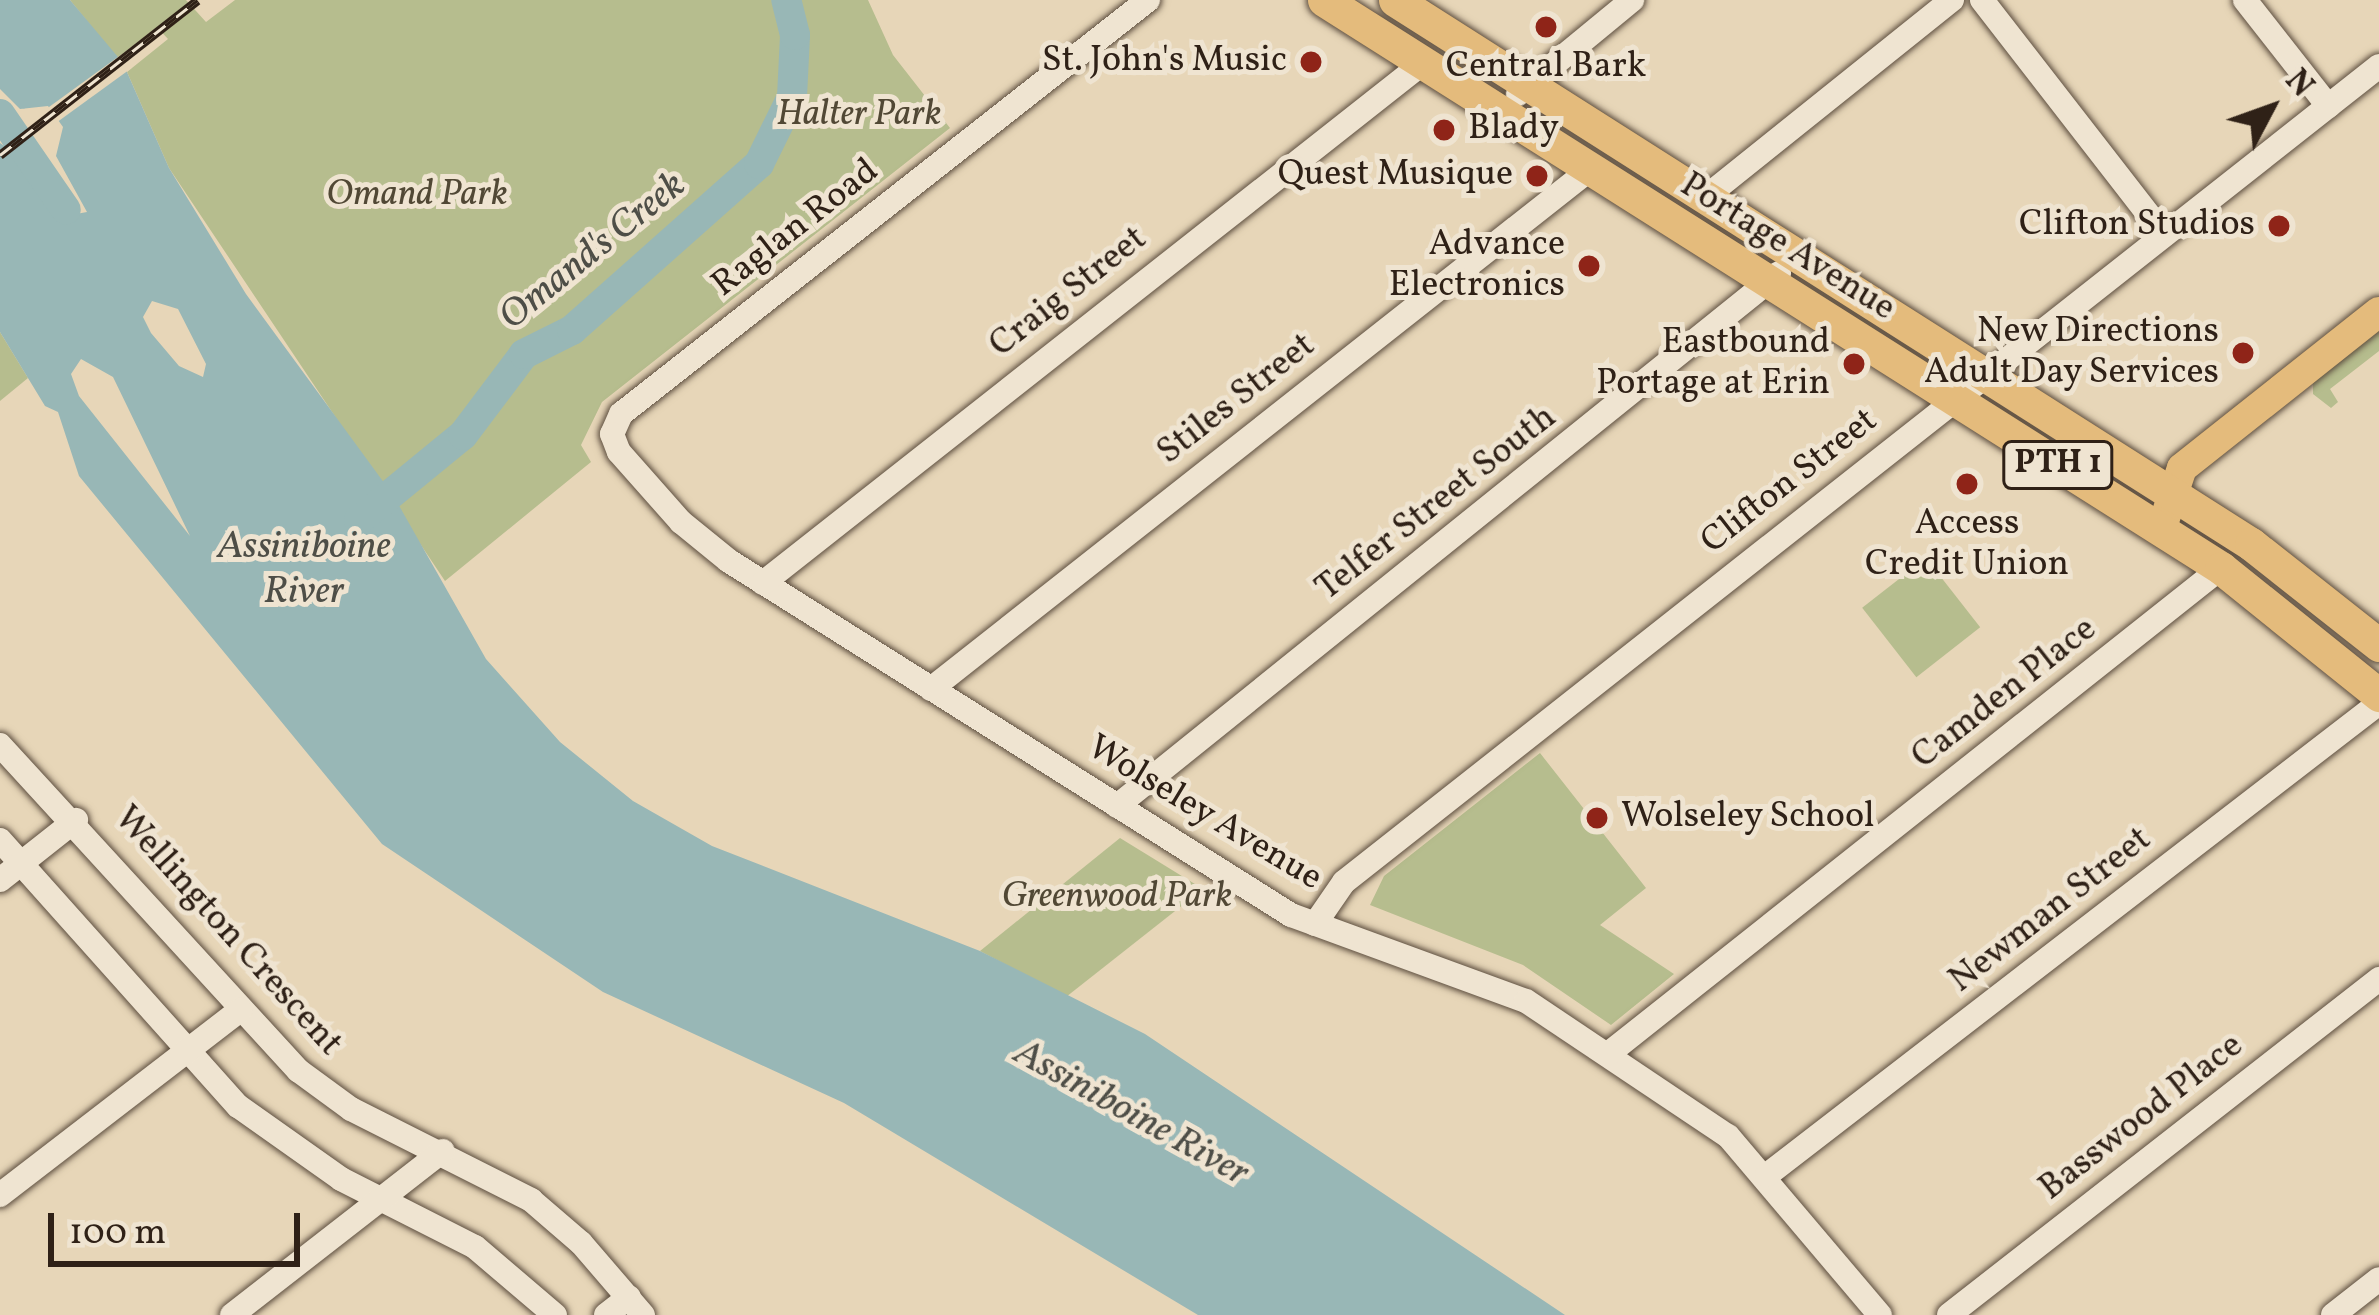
<!DOCTYPE html>
<html>
<head>
<meta charset="utf-8">
<style>
	body { margin:0 }
	#map { position:relative; width:2379px; height:1315px; overflow:hidden; background:#e7d6b8; font-family:Vollkorn,serif }
	div>[style] { position:absolute }
	.green>* { inset:0; background:#b6bd8e; transform-origin:0 0 }
	.water>* { inset:0; background:#98b7b6 }
	.pier>* { inset:0; background:#e7d6b8; transform-origin:0 0 }
	.river>* { height:30px; margin:-15px; padding:0 15px; transform-origin:15px; border-radius:15px; background:#98b7b6 }
	.roads { filter:drop-shadow(0 0 3px #5d4e3f) drop-shadow(0 0 3px #5d4e3f) }
	.minor>* { height:24px; margin:-12px; padding:0 12px; transform-origin:12px; border-radius:12px; background:#efe4d1 }
	.major>* { height:30px; margin:-15px; padding:0 15px; transform-origin:15px; border-radius:15px; background:#e4bb7c }
	.highway>* { height:33px; margin:-16.5px; padding:0 16.5px; transform-origin:16.5px; border-radius:16.5px; background:#e4bb7c }
	.rail>* { height:9px; margin-top:-4.5px; transform-origin:0; background:repeating-linear-gradient(90deg,#efe4d1 0 14px,#2f2117 0 28px); box-sizing:border-box; border-block:3px solid #2f2117 }
	.dots>* { width:33px; height:33px; translate:-50% -50%; box-sizing:border-box; border:6px solid #efe4d1; border-radius:50% }
	span { translate:-50% -50%; white-space:nowrap; text-align:center; line-height:1.15; -webkit-text-stroke:10px #efe4d1; paint-order:stroke }
	.shield-label span { padding:3px 9px; background:#efe4d1; border:3px solid; border-radius:9px; -webkit-text-stroke-width:0 }
	.shield-label { font-size:33px; color:#2f2117; font-weight:700 }
	.poi-label { font-size:36px; color:#2f2117 }
	.right { translate:-100% -50%; text-align:right }
	.left { translate:0 -50%; text-align:left }
	.park-label { font-size:36px; color:#514835; font-style:italic }
	.street-label { font-size:36px; color:#2f2117 }
	.water-label { font-size:39px; color:#4e4e47; font-style:italic }
	.north { position:absolute; left:2211px; top:48px; width:120px; height:120px; -webkit-text-stroke:9px #efe4d1; paint-order:stroke; rotate:49deg; font-size:33px; font-weight:700; line-height:48px; text-align:center; color:#2f2117 }
	.north::after { content:''; display:block; margin:auto; width:42px; height:54px; background:#2f2117; clip-path:polygon(50% 0,100% 100%,50% 72%,0 100%) }
	.scale { position:absolute; left:48px; top:1213px; width:252px; height:54px; box-sizing:border-box; border:6px solid #2f2117; border-top:0; padding-left:15px; font-size:36px; line-height:42px; white-space:nowrap; color:#2f2117; -webkit-text-stroke:9px #efe4d1; paint-order:stroke }
</style>
</head>
<body>
<div id="map">
	<div class="green">
		<div style="clip-path:polygon(70px 0,186px 0,206px 22px,235px 0,777px 0,788px 67px,771px 133px,714px 201px,573px 316px,585px 331px,773px 159px,800px 88px,793px 0,868px 0,893px 55px,950px 128px,602px 402px,581px 445px,591px 462px,445px 581px,169px 168px,127px 72px,168px 39px,157px 27px,117px 58px)"></div>
		<div style="clip-path:polygon(2379px 331px,2379px 351px,2330px 389px,2338px 402px,2331px 408px,2313px 394px,2313px 383px)"></div>
		<div style="clip-path:polygon(0 332px,28px 378px,0 401px)"></div>
		<div style="left:1926px;top:558px;width:88px;height:81px;rotate:52deg"></div>
		<div style="clip-path:polygon(1540px 753px,1646px 888px,1600px 925px,1674px 974px,1611px 1025px,1523px 965px,1370px 905px,1384px 876px)"></div>
		<div style="clip-path:polygon(1120px 838px,1203px 889px,1066px 997px,980px 951px)"></div>
	</div>
	<div class="water">
		<div style="clip-path:polygon(evenodd,0 0,70px 0,123px 63px,169px 168px,246px 294px,393px 495px,486px 659px,560px 742px,633px 801px,712px 846px,980px 951px,1145px 1034px,1565px 1315px,1198px 1315px,844px 1103px,603px 992px,382px 844px,79px 476px,58px 412px,45px 406px,0 332px,0 143px,47px 176px,76px 214px,87px 212px,56px 156px,63px 127px,48px 106px,20px 109px,0 89px,0 0,152px 301px,178px 309px,206px 364px,203px 377px,179px 366px,151px 333px,143px 317px,152px 301px,0 0,81px 359px,113px 377px,190px 536px,79px 396px,71px 374px,81px 359px)"></div>
	</div>
	<div class="pier">
		<div style="left:122px;top:54px;width:17px;height:97px;rotate:54deg"></div>
	</div>
	<div class="river">
		<div style="left:0;top:114px;width:116px;rotate:55.5deg"></div>
		<div style="left:359px;top:520px;width:134px;rotate:-39.3deg"></div>
		<div style="left:463px;top:435px;width:101px;rotate:-53deg"></div>
		<div style="left:524px;top:354px;width:54px;rotate:-26.6deg"></div>
		<div style="left:572px;top:330px;width:250px;rotate:-41.6deg"></div>
		<div style="left:759px;top:164px;width:75px;rotate:-63.8deg"></div>
		<div style="left:792px;top:97px;width:62px;rotate:-87.2deg"></div>
		<div style="left:795px;top:35px;width:36px;rotate:-104deg"></div>
	</div>
	<div class="roads">
		<div class="minor">
			<div style="left:1148px;top:0;width:670px;rotate:141.85deg"></div>
			<div style="left:621px;top:414px;width:22px;rotate:114deg"></div>
			<div style="left:612px;top:434px;width:19px;rotate:69deg"></div>
			<div style="left:619px;top:452px;width:94px;rotate:48.5deg"></div>
			<div style="left:681px;top:522px;width:62px;rotate:39.1deg"></div>
			<div style="left:729px;top:561px;width:664px;rotate:32.21deg"></div>
			<div style="left:1291px;top:915px;width:250px;rotate:20.1deg"></div>
			<div style="left:1526px;top:1001px;width:243px;rotate:33.8deg"></div>
			<div style="left:1728px;top:1136px;width:235px;rotate:49.7deg"></div>
			<div style="left:1982px;top:0;width:297px;rotate:52.2deg"></div>
			<div style="left:2245px;top:0;width:135px;rotate:51.9deg"></div>
			<div style="left:1518px;top:94px;width:148px;rotate:-39.5deg"></div>
			<div style="left:1707px;top:196px;width:314px;rotate:-38.7deg"></div>
			<div style="left:763px;top:583px;width:840px;rotate:-38.23deg"></div>
			<div style="left:931px;top:689px;width:838px;rotate:-38.26deg"></div>
			<div style="left:0;top:745px;width:442px;rotate:47.5deg"></div>
			<div style="left:299px;top:1071px;width:64px;rotate:36.2deg"></div>
			<div style="left:351px;top:1109px;width:202px;rotate:26.8deg"></div>
			<div style="left:531px;top:1200px;width:66px;rotate:40.7deg"></div>
			<div style="left:581px;top:1243px;width:95px;rotate:49.3deg"></div>
			<div style="left:1117px;top:806px;width:850px;rotate:-38.84deg"></div>
			<div style="left:0;top:840px;width:357px;rotate:48.2deg"></div>
			<div style="left:238px;top:1106px;width:126px;rotate:35.3deg"></div>
			<div style="left:341px;top:1179px;width:150px;rotate:26.9deg"></div>
			<div style="left:475px;top:1247px;width:105px;rotate:40.4deg"></div>
			<div style="left:0;top:880px;width:97px;rotate:-38.3deg"></div>
			<div style="left:1315px;top:924px;width:51px;rotate:-55.4deg"></div>
			<div style="left:1344px;top:882px;width:1318px;rotate:-38.25deg"></div>
			<div style="left:1608px;top:1054px;width:782px;rotate:-38.41deg"></div>
			<div style="left:1767px;top:1175px;width:773px;rotate:-37.64deg"></div>
			<div style="left:0;top:1195px;width:303px;rotate:-37.6deg"></div>
			<div style="left:232px;top:1315px;width:267px;rotate:-37.9deg"></div>
			<div style="left:606px;top:1315px;width:29px;rotate:-38deg"></div>
			<div style="left:1949px;top:1315px;width:546px;rotate:-38deg"></div>
			<div style="left:2333px;top:1315px;width:58px;rotate:-38deg"></div>
		</div>
		<div class="major">
			<div style="left:2161px;top:530px;width:65px;rotate:-71.3deg"></div>
			<div style="left:2182px;top:468px;width:251px;rotate:-38.4deg"></div>
		</div>
		<div class="highway">
			<div style="left:1324px;top:0;width:1062px;rotate:32.34deg"></div>
			<div style="left:2221px;top:568px;width:203px;rotate:38.8deg"></div>
			<div style="left:1395px;top:0;width:1014px;rotate:32.44deg"></div>
			<div style="left:2251px;top:544px;width:163px;rotate:38.3deg"></div>
		</div>
	</div>
	<div class="rail">
		<div style="left:0;top:155px;width:251px;rotate:-38.1deg"></div>
	</div>
	<div class="dots">
		<div style="left:1546px;top:27px;background:#8f2418"></div>
		<div style="left:1311px;top:62px;background:#8f2418"></div>
		<div style="left:1444px;top:130px;background:#8f2418"></div>
		<div style="left:1537px;top:176px;background:#8f2418"></div>
		<div style="left:2279px;top:226px;background:#8f2418"></div>
		<div style="left:1589px;top:266px;background:#8f2418"></div>
		<div style="left:2243px;top:353px;background:#8f2418"></div>
		<div style="left:1854px;top:364px;background:#8f2418"></div>
		<div style="left:1967px;top:484px;background:#8f2418"></div>
		<div style="left:1597px;top:818px;background:#8f2418"></div>
	</div>
	<div class="shield-label">
		<span style="left:2058px;top:465px">PTH 1</span>
	</div>
	<div class="poi-label">
		<span class="right" style="left:1287px;top:62px">St. John's Music</span>
		<span style="left:1546px;top:68px">Central Bark</span>
		<span class="left" style="left:1468px;top:130px">Blady</span>
		<span class="right" style="left:1513px;top:176px">Quest Musique</span>
		<span class="right" style="left:2255px;top:226px">Clifton Studios</span>
		<span class="right" style="left:1565px;top:266px">Advance<br>Electronics</span>
		<span class="right" style="left:2219px;top:353px">New Directions<br>Adult Day Services</span>
		<span class="right" style="left:1830px;top:364px">Eastbound<br>Portage at Erin</span>
		<span style="left:1967px;top:545px">Access<br>Credit Union</span>
		<span class="left" style="left:1621px;top:818px">Wolseley School</span>
	</div>
	<div class="park-label">
		<span style="left:859px;top:116px">Halter Park</span>
		<span style="left:417px;top:196px">Omand Park</span>
		<span style="left:1117px;top:898px">Greenwood Park</span>
	</div>
	<div class="street-label">
		<span style="left:796px;top:229px;rotate:-38deg">Raglan Road</span>
		<span style="left:1787px;top:248px;rotate:32deg">Portage Avenue</span>
		<span style="left:1069px;top:293px;rotate:-38deg">Craig Street</span>
		<span style="left:1237px;top:400px;rotate:-38deg">Stiles Street</span>
		<span style="left:1790px;top:482px;rotate:-38deg">Clifton Street</span>
		<span style="left:1437px;top:504px;rotate:-38deg">Telfer Street South</span>
		<span style="left:2005px;top:694px;rotate:-38deg">Camden Place</span>
		<span style="left:1204px;top:814px;rotate:31deg">Wolseley Avenue</span>
		<span style="left:2051px;top:911px;rotate:-38deg">Newman Street</span>
		<span style="left:227px;top:932px;rotate:48deg">Wellington Crescent</span>
		<span style="left:2142px;top:1118px;rotate:-38deg">Basswood Place</span>
	</div>
	<div class="water-label">
		<span style="left:593px;top:252px;rotate:-39deg">Omand's Creek</span>
		<span style="left:304px;top:570px">Assiniboine<br>River</span>
		<span style="left:1131px;top:1114px;rotate:29deg">Assiniboine River</span>
	</div>
	<div class="north">N</div>
	<div class="scale">100 m</div>
</div>
</body>
</html>
